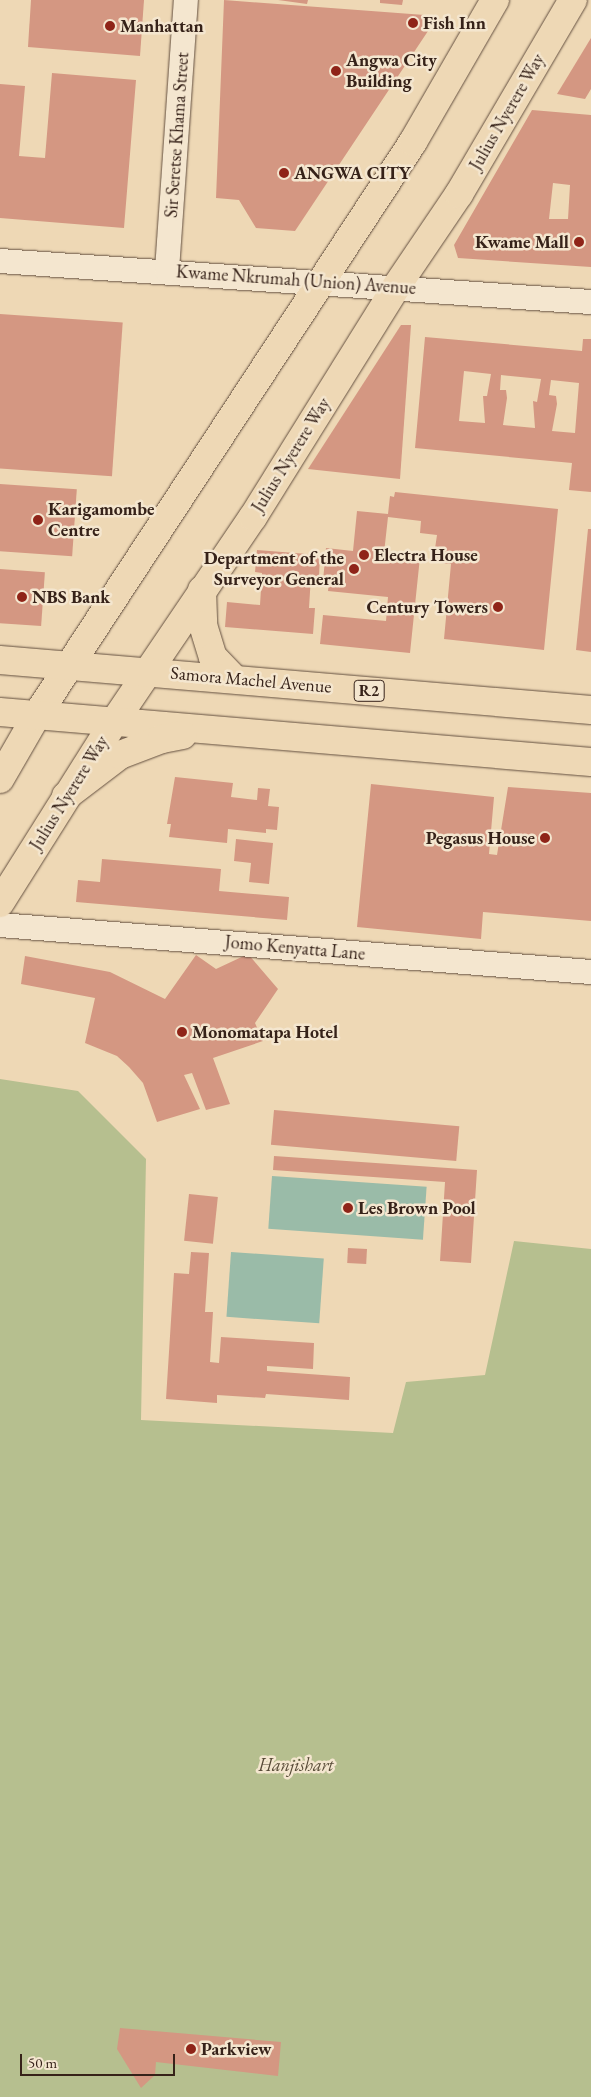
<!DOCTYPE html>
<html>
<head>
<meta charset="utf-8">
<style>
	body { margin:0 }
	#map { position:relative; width:591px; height:2097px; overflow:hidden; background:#eed8b5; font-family:"EB Garamond",serif }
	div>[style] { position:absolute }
	.green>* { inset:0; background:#b6bf8f }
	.water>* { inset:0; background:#9abba8; transform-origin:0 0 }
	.building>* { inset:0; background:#d49782; transform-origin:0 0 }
	.roads { filter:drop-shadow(0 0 1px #645040) drop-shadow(0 0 1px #645040) }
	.street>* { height:24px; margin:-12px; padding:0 12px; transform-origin:12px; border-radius:12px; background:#f4e6cf }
	.primary>* { height:28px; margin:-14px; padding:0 14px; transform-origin:14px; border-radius:14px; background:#eed8b5 }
	.highway>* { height:28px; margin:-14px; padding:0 14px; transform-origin:14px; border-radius:14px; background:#eed8b5 }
	.dots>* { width:14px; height:14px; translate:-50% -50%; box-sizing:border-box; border:2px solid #f4e6cf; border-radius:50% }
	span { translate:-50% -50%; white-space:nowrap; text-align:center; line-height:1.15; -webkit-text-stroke:5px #f4e6cf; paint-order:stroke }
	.shield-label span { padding:1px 4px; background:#f4e6cf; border:1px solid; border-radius:4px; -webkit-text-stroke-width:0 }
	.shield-label { font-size:16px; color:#362219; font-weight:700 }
	.poi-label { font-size:18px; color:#362219; font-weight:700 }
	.left { translate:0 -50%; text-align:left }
	.right { translate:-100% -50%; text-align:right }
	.street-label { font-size:18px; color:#362219 }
	.park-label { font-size:18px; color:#564936; font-style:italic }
	.scale { position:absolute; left:20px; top:2054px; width:155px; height:22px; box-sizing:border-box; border:2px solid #362219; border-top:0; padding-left:6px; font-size:15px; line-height:18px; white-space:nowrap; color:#362219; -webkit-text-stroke:4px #f4e6cf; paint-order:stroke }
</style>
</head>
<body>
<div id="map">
	<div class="green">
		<div style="clip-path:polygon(0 1079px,78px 1091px,146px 1159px,141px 1420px,393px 1433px,406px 1382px,485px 1375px,514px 1241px,591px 1249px,591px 2097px,0 2097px)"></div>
	</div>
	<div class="water">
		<div style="left:272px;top:1176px;width:155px;height:53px;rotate:4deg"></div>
		<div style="left:231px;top:1252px;width:93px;height:65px;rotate:4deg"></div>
	</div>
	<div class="building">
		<div style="clip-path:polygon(31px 0,144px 0,140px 56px,28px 47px)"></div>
		<div style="clip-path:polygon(224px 0,438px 16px,295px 231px,256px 228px,239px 200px,216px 198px)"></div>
		<div style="clip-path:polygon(278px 0,308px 0,307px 4px)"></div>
		<div style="clip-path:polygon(380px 0,403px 0,402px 5px,380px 3px)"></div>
		<div style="clip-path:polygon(591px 38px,591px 89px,585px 99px,557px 94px)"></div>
		<div style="clip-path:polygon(52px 73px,136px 80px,124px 228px,0 218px,0 84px,25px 86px,19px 156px,45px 158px)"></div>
		<div style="clip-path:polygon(evenodd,532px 110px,591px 115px,591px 267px,458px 258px,454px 245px,532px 110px,553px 183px,570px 185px,568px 219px,549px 219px,553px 183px)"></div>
		<div style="left:0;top:314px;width:123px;height:154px;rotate:4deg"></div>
		<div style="clip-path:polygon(401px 325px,411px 325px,400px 479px,308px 469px)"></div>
		<div style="clip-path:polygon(evenodd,425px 337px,582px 351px,583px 339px,591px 339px,591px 492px,569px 490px,572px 463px,415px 448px,425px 337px,464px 371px,491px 374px,487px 396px,483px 396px,485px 423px,459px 421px,464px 371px,425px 337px,501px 375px,541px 379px,537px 402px,533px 401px,535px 428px,503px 425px,507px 398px,506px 390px,500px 390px,501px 375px,425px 337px,551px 380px,579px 383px,575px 433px,552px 431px,557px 404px,556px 396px,549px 395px,551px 380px)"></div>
		<div style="left:0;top:484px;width:77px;height:67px;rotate:4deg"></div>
		<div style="clip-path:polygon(395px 492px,558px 509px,544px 650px,444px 639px,451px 564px,433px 562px,437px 535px,420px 533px,421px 521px,388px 517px,384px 553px,420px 557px,410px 653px,320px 644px,323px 615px,386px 621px,388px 597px,328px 591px,329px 582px,323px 581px,326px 548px,353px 551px,357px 511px,388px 514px,390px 496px,394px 497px)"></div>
		<div style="clip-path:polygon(588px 529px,591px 529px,591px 652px,576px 650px)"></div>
		<div style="clip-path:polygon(257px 550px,320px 555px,319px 577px,311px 576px,309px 608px,315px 608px,313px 634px,225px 627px,227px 602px,260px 605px,262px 573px,255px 572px)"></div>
		<div style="left:0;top:569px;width:45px;height:54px;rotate:4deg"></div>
		<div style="clip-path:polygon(175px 777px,233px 783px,231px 797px,257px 800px,258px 788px,270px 789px,268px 806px,279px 807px,277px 830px,266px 829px,266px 833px,228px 829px,227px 843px,169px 837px,171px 824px,167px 824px)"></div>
		<div style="clip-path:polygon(371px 784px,494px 797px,489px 854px,497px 855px,508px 787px,591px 793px,591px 921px,483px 912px,481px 939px,357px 927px)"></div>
		<div style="clip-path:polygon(236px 839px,273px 843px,269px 884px,249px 882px,251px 863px,234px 861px)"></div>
		<div style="clip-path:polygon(102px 859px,221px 869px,219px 891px,289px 897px,287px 920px,76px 902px,78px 880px,100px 882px)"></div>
		<div style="clip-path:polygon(248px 954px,278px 989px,255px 1023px,263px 1041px,213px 1058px,230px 1104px,206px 1110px,192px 1073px,184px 1075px,200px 1109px,157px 1122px,143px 1083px,129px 1067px,117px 1056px,85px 1043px,95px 998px,21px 984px,25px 956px,110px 972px,165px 999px,196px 955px,216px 969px)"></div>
		<div style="left:274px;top:1110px;width:186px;height:35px;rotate:5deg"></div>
		<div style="clip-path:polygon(274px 1156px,477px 1170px,471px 1263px,440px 1261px,445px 1182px,273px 1170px)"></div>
		<div style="left:189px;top:1194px;width:29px;height:47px;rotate:6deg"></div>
		<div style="left:348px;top:1248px;width:19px;height:15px;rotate:3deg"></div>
		<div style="clip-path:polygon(191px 1252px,209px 1253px,205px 1312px,213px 1312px,210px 1362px,219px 1363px,221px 1337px,314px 1343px,313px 1369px,267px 1366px,267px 1371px,350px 1377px,349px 1400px,266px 1394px,265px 1398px,217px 1395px,217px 1403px,166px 1399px,174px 1273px,189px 1274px)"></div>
		<div style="clip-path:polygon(120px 2028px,281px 2042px,278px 2076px,156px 2062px,155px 2075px,141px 2088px,117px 2049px)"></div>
	</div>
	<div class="roads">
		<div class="street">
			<div style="left:0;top:261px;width:592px;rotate:3.97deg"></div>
			<div style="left:167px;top:270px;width:271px;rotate:-86deg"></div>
			<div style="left:0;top:925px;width:593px;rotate:4.55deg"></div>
		</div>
		<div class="primary">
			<div style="left:0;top:779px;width:74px;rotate:-60deg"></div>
			<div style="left:37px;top:715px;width:685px;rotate:-56.73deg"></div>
			<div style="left:413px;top:142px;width:164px;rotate:-60deg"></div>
			<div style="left:0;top:903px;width:214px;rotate:-57.8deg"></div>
			<div style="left:114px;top:722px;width:248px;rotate:-55.9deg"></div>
			<div style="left:253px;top:517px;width:271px;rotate:-58.1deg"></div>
			<div style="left:396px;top:287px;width:112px;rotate:-55.9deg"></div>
			<div style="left:459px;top:194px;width:225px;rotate:-59.6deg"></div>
		</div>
		<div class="highway">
			<div style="left:202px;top:590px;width:35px;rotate:88deg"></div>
			<div style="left:203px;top:625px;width:34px;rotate:73deg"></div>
			<div style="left:213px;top:657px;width:29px;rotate:46deg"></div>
			<div style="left:0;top:660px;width:593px;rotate:4.84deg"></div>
			<div style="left:0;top:712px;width:593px;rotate:4.84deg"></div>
			<div style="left:66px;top:796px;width:68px;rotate:-37.2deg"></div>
			<div style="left:120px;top:755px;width:45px;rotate:-20.9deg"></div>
			<div style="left:162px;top:739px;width:21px;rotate:-11deg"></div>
		</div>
	</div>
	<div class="dots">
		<div style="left:413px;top:23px;background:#8f2418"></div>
		<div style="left:110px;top:26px;background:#8f2418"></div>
		<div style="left:336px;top:71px;background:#8f2418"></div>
		<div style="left:284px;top:173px;background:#8f2418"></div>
		<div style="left:579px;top:242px;background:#8f2418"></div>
		<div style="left:38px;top:520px;background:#8f2418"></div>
		<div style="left:364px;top:555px;background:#8f2418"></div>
		<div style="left:354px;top:569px;background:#8f2418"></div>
		<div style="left:22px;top:597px;background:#8f2418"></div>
		<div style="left:498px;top:607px;background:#8f2418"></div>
		<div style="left:545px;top:838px;background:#8f2418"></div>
		<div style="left:182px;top:1032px;background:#8f2418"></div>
		<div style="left:348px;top:1208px;background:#8f2418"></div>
		<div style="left:191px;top:2049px;background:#8f2418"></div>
	</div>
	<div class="shield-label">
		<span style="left:369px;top:691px">R2</span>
	</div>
	<div class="poi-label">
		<span class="left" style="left:423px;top:23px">Fish Inn</span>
		<span class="left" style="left:120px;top:26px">Manhattan</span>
		<span class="left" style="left:346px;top:71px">Angwa City<br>Building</span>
		<span class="left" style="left:294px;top:173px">ANGWA CITY</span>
		<span class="right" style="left:569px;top:242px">Kwame Mall</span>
		<span class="left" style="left:48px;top:520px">Karigamombe<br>Centre</span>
		<span class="left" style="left:374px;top:555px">Electra House</span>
		<span class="right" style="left:344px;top:569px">Department of the<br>Surveyor General</span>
		<span class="left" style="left:32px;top:597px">NBS Bank</span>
		<span class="right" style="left:488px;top:607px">Century Towers</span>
		<span class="right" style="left:535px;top:838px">Pegasus House</span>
		<span class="left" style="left:192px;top:1032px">Monomatapa Hotel</span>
		<span class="left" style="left:358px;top:1208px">Les Brown Pool</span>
		<span class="left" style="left:201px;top:2049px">Parkview</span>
	</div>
	<div class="street-label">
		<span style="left:507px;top:112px;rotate:-60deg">Julius Nyerere Way</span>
		<span style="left:177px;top:135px;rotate:-86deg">Sir Seretse Khama Street</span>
		<span style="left:296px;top:280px;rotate:4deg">Kwame Nkrumah (Union) Avenue</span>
		<span style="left:291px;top:455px;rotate:-58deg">Julius Nyerere Way</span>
		<span style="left:251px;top:680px;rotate:5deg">Samora Machel Avenue</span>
		<span style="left:69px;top:793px;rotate:-58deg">Julius Nyerere Way</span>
		<span style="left:295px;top:948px;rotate:5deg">Jomo Kenyatta Lane</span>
	</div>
	<div class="park-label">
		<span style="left:296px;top:1765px">Hanjishart</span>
	</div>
	<div class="scale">50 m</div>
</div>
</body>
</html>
